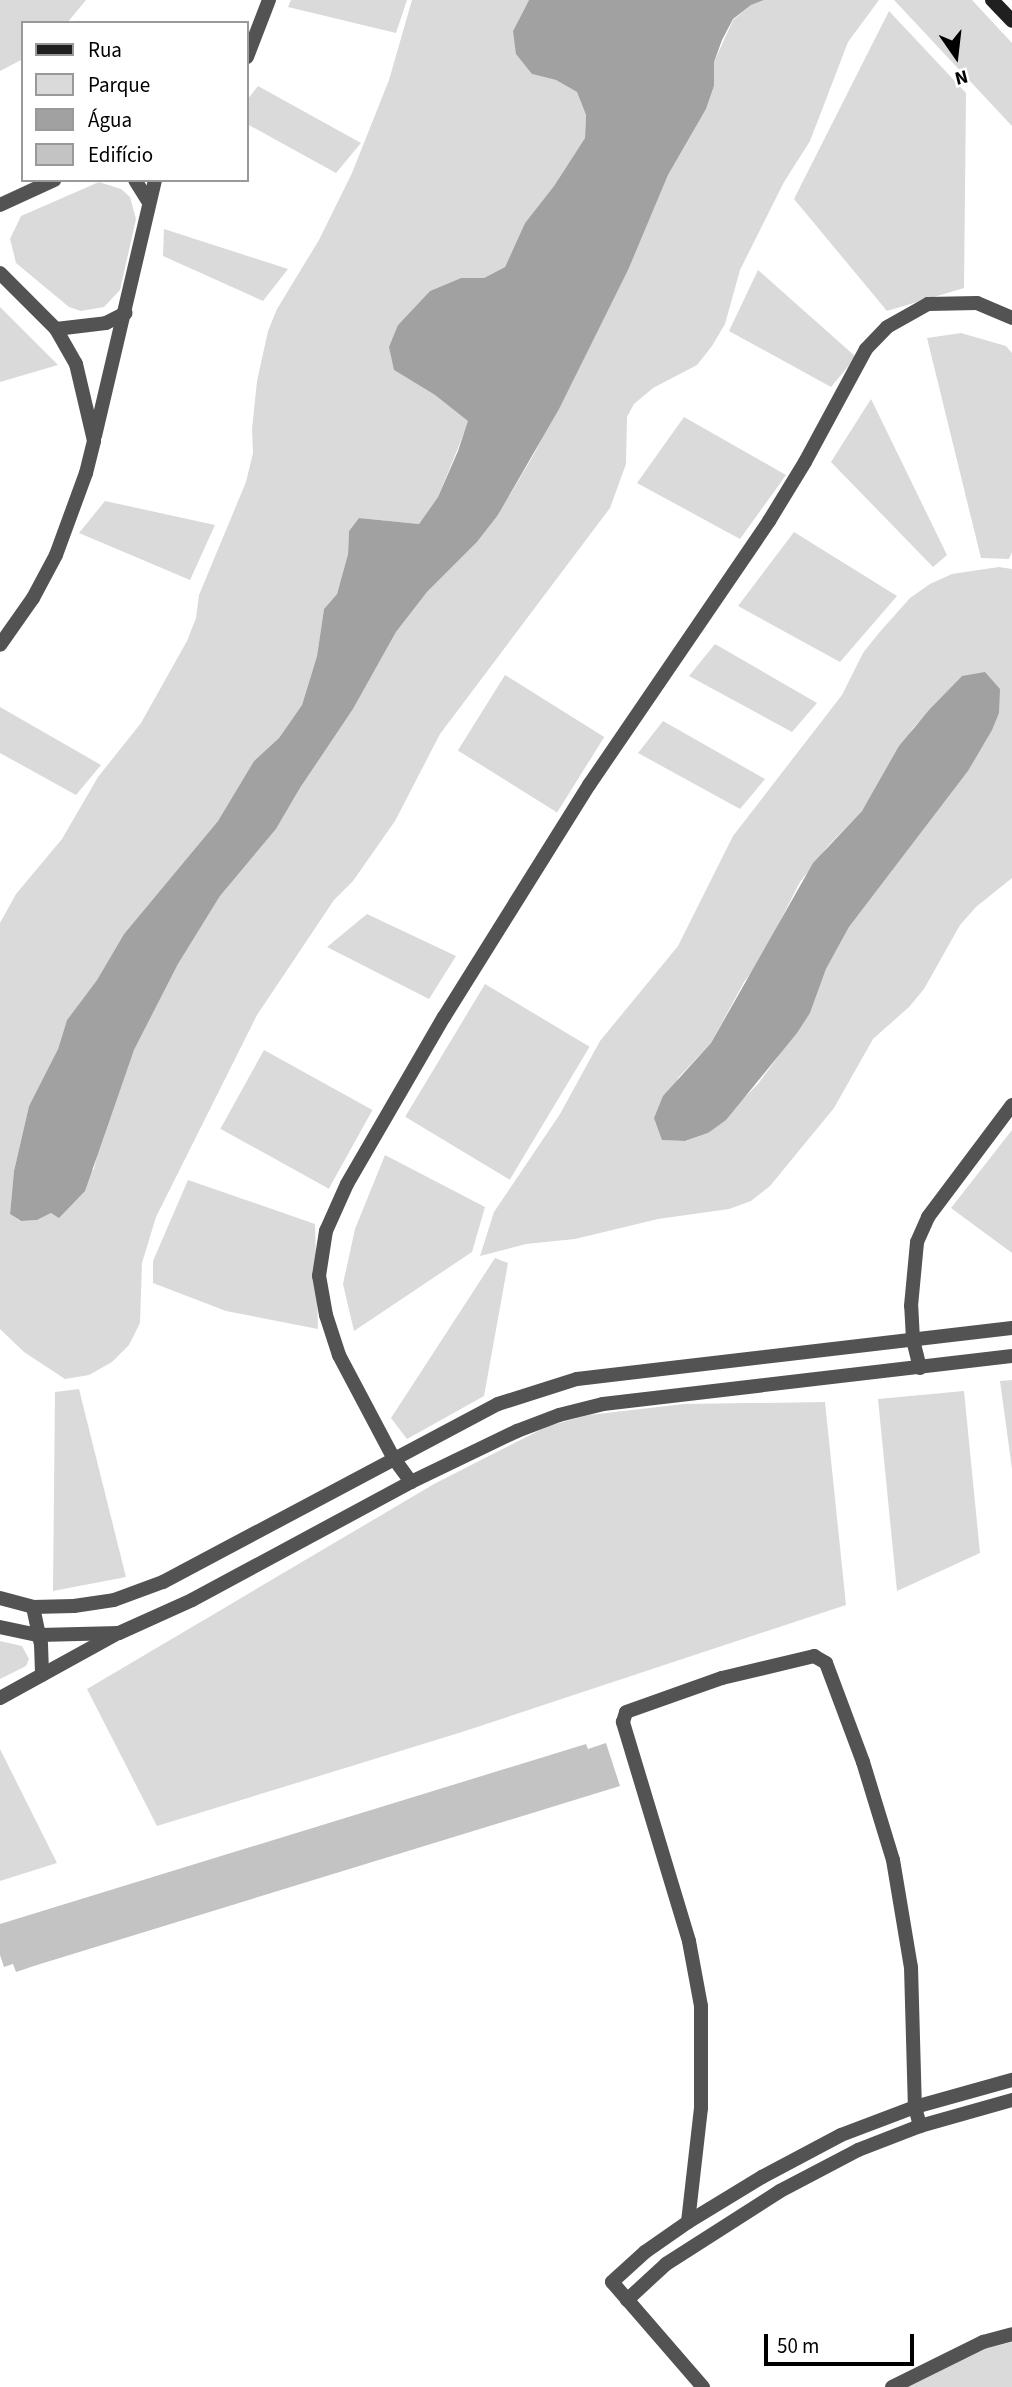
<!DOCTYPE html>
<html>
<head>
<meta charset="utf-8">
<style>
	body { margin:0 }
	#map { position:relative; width:1012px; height:2387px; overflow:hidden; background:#fff; font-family:"Source Sans 3",sans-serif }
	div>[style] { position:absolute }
	.green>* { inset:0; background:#dadada; transform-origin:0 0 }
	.water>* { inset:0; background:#a1a1a1 }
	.building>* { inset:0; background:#c3c3c3 }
	.street>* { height:14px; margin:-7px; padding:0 7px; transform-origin:7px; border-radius:7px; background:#535353 }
	.secondary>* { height:14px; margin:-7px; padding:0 7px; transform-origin:7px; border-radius:7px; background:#202020 }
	span { translate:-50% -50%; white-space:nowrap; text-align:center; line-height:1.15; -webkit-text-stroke:5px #fff; paint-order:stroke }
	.legend { position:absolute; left:21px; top:21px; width:228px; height:161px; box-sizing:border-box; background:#fff; border:2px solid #999; margin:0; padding:9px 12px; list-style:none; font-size:21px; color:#000 }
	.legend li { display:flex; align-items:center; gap:14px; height:35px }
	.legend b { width:35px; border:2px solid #999 }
	.north { position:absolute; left:921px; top:21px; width:70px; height:70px; -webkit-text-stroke:5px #fff; paint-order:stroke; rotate:166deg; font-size:19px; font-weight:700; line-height:28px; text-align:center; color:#000 }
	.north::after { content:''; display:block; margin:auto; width:24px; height:32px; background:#000; clip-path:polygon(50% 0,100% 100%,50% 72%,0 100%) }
	.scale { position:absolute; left:764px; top:2334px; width:150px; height:32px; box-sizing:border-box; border:4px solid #000; border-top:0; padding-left:9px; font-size:21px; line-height:24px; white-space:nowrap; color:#000; -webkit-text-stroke:5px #fff; paint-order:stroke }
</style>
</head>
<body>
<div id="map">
	<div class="green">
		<div style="clip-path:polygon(0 0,86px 0,67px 23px,23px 23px,23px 59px,0 71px)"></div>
		<div style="clip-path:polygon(291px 0,407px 0,396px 33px,288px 7px)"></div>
		<div style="clip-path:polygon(412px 0,529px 0,513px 31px,532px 74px,556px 80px,577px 92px,586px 115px,585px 138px,554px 186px,525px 223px,505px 267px,484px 278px,461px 278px,430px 291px,398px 325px,394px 370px,435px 395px,469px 421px,438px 497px,419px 524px,359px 518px,349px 531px,348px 554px,337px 594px,324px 609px,317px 656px,302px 705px,279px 738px,254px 761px,218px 821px,124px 934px,97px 980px,67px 1020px,58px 1049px,29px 1106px,14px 1171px,10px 1214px,20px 1221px,37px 1220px,51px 1213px,94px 1169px,99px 1146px,134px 1050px,178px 964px,220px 896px,276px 829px,300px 788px,353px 709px,396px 632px,427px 592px,477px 542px,498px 515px,534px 454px,629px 268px,668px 175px,706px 109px,714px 86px,714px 62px,733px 20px,751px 5px,764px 0,879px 0,848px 42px,810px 141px,784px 182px,740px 270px,725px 324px,712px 346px,697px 365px,653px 388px,634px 404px,627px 417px,626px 464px,610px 508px,440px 734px,395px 821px,353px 881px,334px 900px,257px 1015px,156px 1217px,142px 1263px,140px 1323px,129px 1345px,112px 1362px,89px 1375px,65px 1379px,24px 1352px,0 1329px,0 923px,16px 894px,62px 839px,98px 777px,141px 723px,187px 641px,196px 618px,199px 595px,246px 482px,253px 453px,252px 429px,257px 381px,268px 331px,277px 309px,319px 240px,352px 173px,389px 80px)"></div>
		<div style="clip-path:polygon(894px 0,972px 0,1012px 43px,1012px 126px)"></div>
		<div style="clip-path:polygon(889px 11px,966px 93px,964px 288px,887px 311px,794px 199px)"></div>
		<div style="clip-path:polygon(258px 86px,361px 143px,336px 173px,247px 124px,247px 100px)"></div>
		<div style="clip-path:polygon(99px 182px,121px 189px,130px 197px,136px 219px,120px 290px,104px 307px,81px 311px,69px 307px,16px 263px,10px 239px,21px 216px)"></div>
		<div style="clip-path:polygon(164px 229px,288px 269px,263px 301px,163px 256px)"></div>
		<div style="clip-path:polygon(758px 270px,856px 357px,831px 387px,729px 331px)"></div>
		<div style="clip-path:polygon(0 307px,58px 365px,0 382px)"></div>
		<div style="clip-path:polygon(961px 333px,1006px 346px,1012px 353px,1012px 552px,1009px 559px,981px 558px,927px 338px)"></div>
		<div style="clip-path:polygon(871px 399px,947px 555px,933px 567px,831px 462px)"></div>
		<div style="clip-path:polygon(684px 417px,786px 475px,740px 539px,637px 483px)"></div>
		<div style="clip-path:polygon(105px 501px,215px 525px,190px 580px,79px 533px)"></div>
		<div style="clip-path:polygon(794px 532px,897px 596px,840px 662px,738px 606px)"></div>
		<div style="clip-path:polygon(evenodd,999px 567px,1012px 569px,1012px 878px,976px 907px,960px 925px,924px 989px,909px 1007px,873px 1039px,834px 1108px,770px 1186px,751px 1201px,729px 1209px,658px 1219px,575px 1239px,526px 1244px,480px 1256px,494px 1212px,560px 1114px,600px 1041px,678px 946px,733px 836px,842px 695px,863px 653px,878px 634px,910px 598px,930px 584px,952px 574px,999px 567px,962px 676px,999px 713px,968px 771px,849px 927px,826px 969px,810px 1013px,758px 1084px,708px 1133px,686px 1141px,662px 1140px,678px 1078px,711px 1043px,744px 982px,758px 964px,800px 882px,828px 846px,862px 811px,913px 728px,962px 676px)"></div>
		<div style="clip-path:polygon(715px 644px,817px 703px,792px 732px,689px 676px)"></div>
		<div style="left:505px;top:675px;width:117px;height:89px;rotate:32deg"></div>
		<div style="clip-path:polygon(0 707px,101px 765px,76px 795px,0 753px)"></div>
		<div style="clip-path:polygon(663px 721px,765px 779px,740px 809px,638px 753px)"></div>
		<div style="clip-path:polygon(367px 914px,456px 956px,429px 999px,327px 947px)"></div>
		<div style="left:485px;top:984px;width:122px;height:155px;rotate:31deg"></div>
		<div style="left:264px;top:1050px;width:124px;height:90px;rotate:29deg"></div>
		<div style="clip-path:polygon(1012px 1130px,1012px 1253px,951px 1208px)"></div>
		<div style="clip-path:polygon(385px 1155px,485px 1207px,472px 1252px,354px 1331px,343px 1284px,355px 1229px)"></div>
		<div style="clip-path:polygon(188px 1180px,315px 1224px,318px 1329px,226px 1311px,153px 1283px,153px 1261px)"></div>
		<div style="clip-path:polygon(495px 1258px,508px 1263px,484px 1396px,407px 1439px,391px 1418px)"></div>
		<div style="clip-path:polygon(1012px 1380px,1012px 1469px,1000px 1381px)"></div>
		<div style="clip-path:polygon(79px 1389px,126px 1577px,53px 1591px,55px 1392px)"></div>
		<div style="clip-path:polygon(964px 1391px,980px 1553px,897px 1591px,878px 1399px)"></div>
		<div style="clip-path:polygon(825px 1402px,846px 1605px,462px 1732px,157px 1826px,87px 1689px,434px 1484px,548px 1426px,589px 1415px,684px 1404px)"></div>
		<div style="clip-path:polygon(0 1641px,22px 1646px,29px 1659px,26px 1666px,0 1679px)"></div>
		<div style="clip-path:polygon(0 1749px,57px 1863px,0 1881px)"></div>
		<div style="clip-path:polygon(1012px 2342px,1012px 2387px,898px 2387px,975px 2351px)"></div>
	</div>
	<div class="water">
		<div style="clip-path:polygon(529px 0,764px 0,751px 5px,733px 19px,722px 40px,714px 62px,714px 86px,706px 109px,668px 175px,629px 268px,559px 409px,498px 515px,477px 542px,427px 592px,396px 632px,353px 709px,300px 788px,276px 829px,220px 896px,178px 964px,134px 1050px,85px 1191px,59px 1218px,51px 1213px,37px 1220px,21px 1221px,10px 1214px,14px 1171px,29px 1106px,58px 1049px,67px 1020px,97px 980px,124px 934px,218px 821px,254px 761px,279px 738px,302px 705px,317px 656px,324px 609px,337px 594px,348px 554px,349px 531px,359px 518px,419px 524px,438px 497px,458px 451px,468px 421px,435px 395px,394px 370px,389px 347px,398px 325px,430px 291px,461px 278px,484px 278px,505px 267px,525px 223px,554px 186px,585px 138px,586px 115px,577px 92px,556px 80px,532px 74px,516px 54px,513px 31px)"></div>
		<div style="clip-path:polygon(985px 672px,1000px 689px,999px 713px,992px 730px,968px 771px,849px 927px,826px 969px,810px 1013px,797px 1033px,726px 1120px,708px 1133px,685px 1141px,662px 1140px,654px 1118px,663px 1096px,711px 1043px,813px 863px,862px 811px,899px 746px,929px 710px,962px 676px)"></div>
	</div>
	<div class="building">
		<div style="clip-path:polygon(606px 1743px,620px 1786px,37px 1965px,16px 1972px,13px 1964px,4px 1967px,0 1955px,0 1924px,586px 1744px,588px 1749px)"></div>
	</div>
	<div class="street">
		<div style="left:247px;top:57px;width:61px;rotate:-68.9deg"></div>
		<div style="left:135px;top:180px;width:25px;rotate:58deg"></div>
		<div style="left:0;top:205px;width:60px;rotate:-24.8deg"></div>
		<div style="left:0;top:273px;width:79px;rotate:45deg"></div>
		<div style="left:56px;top:329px;width:40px;rotate:60.3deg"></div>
		<div style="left:76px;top:364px;width:79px;rotate:76.8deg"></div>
		<div style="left:94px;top:441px;width:33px;rotate:104deg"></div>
		<div style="left:86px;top:473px;width:87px;rotate:110.1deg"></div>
		<div style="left:56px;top:555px;width:49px;rotate:118.1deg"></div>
		<div style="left:33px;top:598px;width:57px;rotate:125.1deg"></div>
		<div style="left:56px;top:329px;width:50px;rotate:-6.8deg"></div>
		<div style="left:106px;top:323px;width:22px;rotate:-27deg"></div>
		<div style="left:95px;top:436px;width:263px;rotate:-76.8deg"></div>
		<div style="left:920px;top:1368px;width:29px;rotate:-104deg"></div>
		<div style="left:913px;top:1340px;width:34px;rotate:-93deg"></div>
		<div style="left:911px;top:1306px;width:64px;rotate:-84.6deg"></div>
		<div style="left:917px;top:1242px;width:27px;rotate:-66deg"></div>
		<div style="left:928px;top:1217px;width:140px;rotate:-53.1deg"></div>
		<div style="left:411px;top:1482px;width:29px;rotate:-126deg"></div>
		<div style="left:394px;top:1459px;width:118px;rotate:-117.9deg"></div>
		<div style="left:339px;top:1355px;width:42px;rotate:-108deg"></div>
		<div style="left:326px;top:1315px;width:40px;rotate:-100deg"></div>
		<div style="left:319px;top:1276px;width:46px;rotate:-81.2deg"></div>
		<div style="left:326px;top:1231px;width:51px;rotate:-65.9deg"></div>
		<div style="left:347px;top:1184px;width:193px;rotate:-59.9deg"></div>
		<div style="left:444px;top:1017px;width:274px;rotate:-58deg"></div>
		<div style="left:589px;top:785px;width:320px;rotate:-55.7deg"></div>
		<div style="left:769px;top:521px;width:69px;rotate:-58.6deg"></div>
		<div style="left:805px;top:462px;width:128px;rotate:-61.6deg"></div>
		<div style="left:866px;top:349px;width:30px;rotate:-46deg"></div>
		<div style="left:887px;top:327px;width:47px;rotate:-29.3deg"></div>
		<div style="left:928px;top:304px;width:49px;rotate:-1.2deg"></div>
		<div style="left:977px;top:303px;width:38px;rotate:23deg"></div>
		<div style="left:0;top:1598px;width:34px;rotate:15deg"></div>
		<div style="left:33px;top:1607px;width:41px;rotate:-1.4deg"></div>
		<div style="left:74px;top:1606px;width:40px;rotate:-8.5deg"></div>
		<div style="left:114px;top:1600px;width:52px;rotate:-20.2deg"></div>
		<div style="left:163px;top:1582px;width:379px;rotate:-28deg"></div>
		<div style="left:498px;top:1404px;width:83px;rotate:-17.6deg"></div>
		<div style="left:577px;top:1379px;width:438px;rotate:-6.7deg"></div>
		<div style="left:33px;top:1607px;width:38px;rotate:78deg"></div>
		<div style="left:41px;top:1644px;width:31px;rotate:88deg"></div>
		<div style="left:0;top:1627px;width:40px;rotate:12deg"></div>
		<div style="left:39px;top:1635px;width:80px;rotate:-1.4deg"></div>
		<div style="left:119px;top:1633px;width:80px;rotate:-24.3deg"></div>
		<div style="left:192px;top:1600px;width:249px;rotate:-28.3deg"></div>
		<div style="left:411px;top:1482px;width:118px;rotate:-25.7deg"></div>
		<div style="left:517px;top:1431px;width:45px;rotate:-20.9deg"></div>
		<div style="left:559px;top:1415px;width:45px;rotate:-14deg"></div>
		<div style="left:603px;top:1404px;width:412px;rotate:-6.7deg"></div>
		<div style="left:0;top:1698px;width:135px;rotate:-28.8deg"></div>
		<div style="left:688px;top:2222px;width:115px;rotate:-83.5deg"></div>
		<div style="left:701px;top:2108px;width:102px;rotate:-90deg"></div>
		<div style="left:701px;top:2006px;width:66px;rotate:-100.5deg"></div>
		<div style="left:689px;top:1941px;width:229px;rotate:-106.8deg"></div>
		<div style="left:623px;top:1722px;width:10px;rotate:-73deg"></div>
		<div style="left:626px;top:1712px;width:102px;rotate:-19.5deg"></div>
		<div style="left:722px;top:1678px;width:95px;rotate:-13.4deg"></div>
		<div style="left:814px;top:1656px;width:14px;rotate:30deg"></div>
		<div style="left:826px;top:1663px;width:106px;rotate:69.5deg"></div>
		<div style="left:863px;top:1762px;width:102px;rotate:73deg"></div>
		<div style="left:893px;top:1860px;width:109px;rotate:80.5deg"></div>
		<div style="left:911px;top:1967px;width:140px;rotate:88.4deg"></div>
		<div style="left:915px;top:2107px;width:20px;rotate:75deg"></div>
		<div style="left:627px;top:2300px;width:53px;rotate:-42.7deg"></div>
		<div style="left:666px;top:2264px;width:135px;rotate:-32.6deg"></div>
		<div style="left:780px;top:2191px;width:88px;rotate:-27.7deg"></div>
		<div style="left:858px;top:2150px;width:66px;rotate:-21.2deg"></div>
		<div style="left:920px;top:2126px;width:96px;rotate:-15.8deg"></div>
		<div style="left:703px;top:2387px;width:139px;rotate:-130.9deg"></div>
		<div style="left:612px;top:2282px;width:45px;rotate:-42.3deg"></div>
		<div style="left:645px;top:2252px;width:52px;rotate:-34.9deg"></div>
		<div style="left:688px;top:2222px;width:87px;rotate:-31.3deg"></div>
		<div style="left:762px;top:2177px;width:89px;rotate:-28deg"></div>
		<div style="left:841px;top:2135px;width:79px;rotate:-20.7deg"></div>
		<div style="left:915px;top:2107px;width:101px;rotate:-15.6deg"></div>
		<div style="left:892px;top:2387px;width:102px;rotate:-26.3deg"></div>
		<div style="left:983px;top:2342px;width:30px;rotate:-15deg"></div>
	</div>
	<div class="secondary">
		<div style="left:992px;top:0;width:29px;rotate:46deg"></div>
	</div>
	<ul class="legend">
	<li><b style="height:9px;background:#202020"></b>Rua</li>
	<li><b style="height:19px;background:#dadada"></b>Parque</li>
	<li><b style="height:19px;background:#a1a1a1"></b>Água</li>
	<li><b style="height:19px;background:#c3c3c3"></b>Edifício</li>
	</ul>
	<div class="north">N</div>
	<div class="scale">50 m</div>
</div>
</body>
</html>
